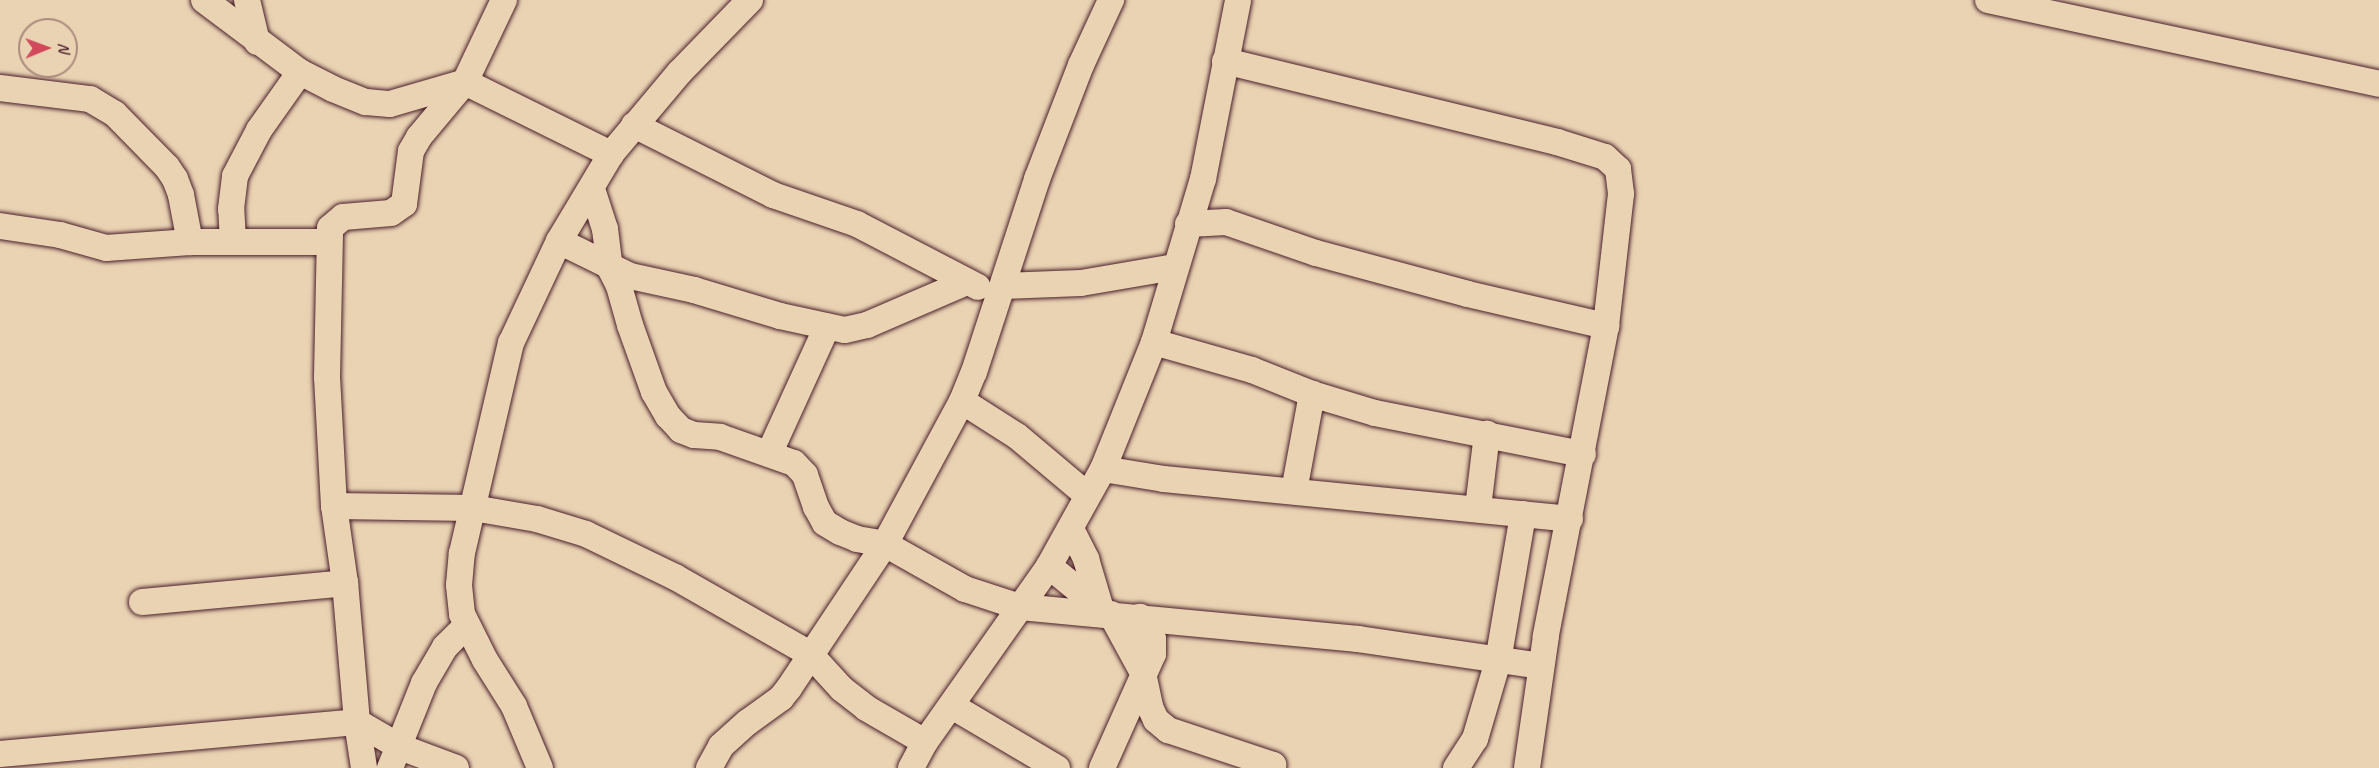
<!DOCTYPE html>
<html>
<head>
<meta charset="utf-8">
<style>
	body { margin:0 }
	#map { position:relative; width:2379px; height:768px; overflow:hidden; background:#ead3b3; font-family:Caveat,sans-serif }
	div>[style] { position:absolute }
	.roads { filter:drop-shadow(0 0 2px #4a1f2b) drop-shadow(0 0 2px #4a1f2b) }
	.minor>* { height:26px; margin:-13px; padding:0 13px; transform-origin:13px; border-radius:13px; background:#ead3b3 }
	span { translate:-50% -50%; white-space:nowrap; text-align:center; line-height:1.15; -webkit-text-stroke:5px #ead3b3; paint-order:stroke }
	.north { position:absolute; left:18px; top:18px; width:60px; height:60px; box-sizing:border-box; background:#ead3b3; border:2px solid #aa8b7d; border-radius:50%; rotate:89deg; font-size:16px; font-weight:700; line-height:24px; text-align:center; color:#4a1f2b }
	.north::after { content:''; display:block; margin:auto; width:21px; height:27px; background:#d1495b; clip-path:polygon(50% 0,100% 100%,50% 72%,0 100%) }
</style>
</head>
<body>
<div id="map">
	<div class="roads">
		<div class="minor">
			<div style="left:204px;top:0;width:120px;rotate:36.9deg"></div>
			<div style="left:300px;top:72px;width:37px;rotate:27deg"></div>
			<div style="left:333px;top:89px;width:35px;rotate:22deg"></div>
			<div style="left:366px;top:102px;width:24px;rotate:5deg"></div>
			<div style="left:390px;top:104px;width:78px;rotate:-16.3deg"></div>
			<div style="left:465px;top:82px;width:163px;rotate:26.3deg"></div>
			<div style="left:247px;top:0;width:43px;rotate:76.6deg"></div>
			<div style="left:1988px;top:0;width:400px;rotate:12.1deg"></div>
			<div style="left:1225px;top:61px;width:342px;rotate:13.7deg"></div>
			<div style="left:1557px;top:142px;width:50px;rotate:17.4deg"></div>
			<div style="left:1605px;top:157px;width:18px;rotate:43deg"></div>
			<div style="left:1618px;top:169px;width:25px;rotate:83deg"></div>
			<div style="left:1621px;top:194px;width:133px;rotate:96.5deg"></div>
			<div style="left:1606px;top:326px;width:316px;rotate:101deg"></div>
			<div style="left:1546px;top:636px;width:133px;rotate:98.2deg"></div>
			<div style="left:0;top:88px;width:91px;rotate:7deg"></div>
			<div style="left:90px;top:99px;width:29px;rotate:31deg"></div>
			<div style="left:115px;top:114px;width:74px;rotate:45.5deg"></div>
			<div style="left:167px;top:167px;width:14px;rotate:56deg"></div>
			<div style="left:175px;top:179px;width:17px;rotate:69deg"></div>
			<div style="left:181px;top:195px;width:48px;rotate:79.2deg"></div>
			<div style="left:634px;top:125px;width:156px;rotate:26.7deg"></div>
			<div style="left:773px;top:195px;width:89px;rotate:19deg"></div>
			<div style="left:857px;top:224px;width:136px;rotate:27.5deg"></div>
			<div style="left:592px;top:189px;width:42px;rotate:72deg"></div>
			<div style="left:605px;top:229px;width:39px;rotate:83deg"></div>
			<div style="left:610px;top:268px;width:20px;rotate:63deg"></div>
			<div style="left:619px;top:286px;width:41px;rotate:74.2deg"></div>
			<div style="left:630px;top:325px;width:71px;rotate:70.3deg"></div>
			<div style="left:654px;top:392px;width:28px;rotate:60deg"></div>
			<div style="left:668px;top:416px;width:19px;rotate:47deg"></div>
			<div style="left:681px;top:430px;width:14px;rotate:21deg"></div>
			<div style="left:694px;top:435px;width:26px;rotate:4deg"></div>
			<div style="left:720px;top:437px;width:78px;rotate:19.4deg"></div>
			<div style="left:794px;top:463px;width:16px;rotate:47deg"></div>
			<div style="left:805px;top:475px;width:34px;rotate:71deg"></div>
			<div style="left:816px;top:507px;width:18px;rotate:61deg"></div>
			<div style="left:825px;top:523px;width:17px;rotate:31deg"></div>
			<div style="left:840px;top:532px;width:18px;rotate:22deg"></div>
			<div style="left:857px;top:539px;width:28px;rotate:10deg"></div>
			<div style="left:885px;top:544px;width:92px;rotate:29.4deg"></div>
			<div style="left:965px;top:589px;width:58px;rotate:18.1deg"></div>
			<div style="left:1020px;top:607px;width:340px;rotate:5.4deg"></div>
			<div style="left:1358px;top:639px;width:185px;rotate:8.4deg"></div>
			<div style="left:1188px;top:224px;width:38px;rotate:-3deg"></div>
			<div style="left:1226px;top:222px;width:95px;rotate:19deg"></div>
			<div style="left:1316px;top:253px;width:157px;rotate:15.1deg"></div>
			<div style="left:1468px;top:294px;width:142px;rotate:13.1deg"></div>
			<div style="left:0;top:226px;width:61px;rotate:8.5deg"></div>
			<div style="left:60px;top:235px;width:48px;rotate:15.8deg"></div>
			<div style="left:106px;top:248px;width:84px;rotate:-4.1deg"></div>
			<div style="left:190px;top:242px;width:139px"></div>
			<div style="left:559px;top:241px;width:79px;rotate:26.2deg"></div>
			<div style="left:630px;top:276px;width:66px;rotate:12.3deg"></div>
			<div style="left:694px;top:290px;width:90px;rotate:16.8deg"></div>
			<div style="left:780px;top:316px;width:66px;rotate:12.2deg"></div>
			<div style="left:845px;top:330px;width:23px;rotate:-13deg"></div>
			<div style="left:867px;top:325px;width:109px;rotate:-23.3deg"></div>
			<div style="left:233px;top:242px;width:33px;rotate:-93deg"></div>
			<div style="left:231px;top:209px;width:33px;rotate:-83deg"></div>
			<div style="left:235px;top:176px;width:52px;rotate:-62.4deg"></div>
			<div style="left:259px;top:130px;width:71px;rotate:-54.7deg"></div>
			<div style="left:1003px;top:286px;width:78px;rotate:-2.2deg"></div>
			<div style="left:1081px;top:283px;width:95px;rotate:-9.7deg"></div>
			<div style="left:1154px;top:342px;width:102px;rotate:15.9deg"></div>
			<div style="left:1252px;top:370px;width:65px;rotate:21.8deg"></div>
			<div style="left:1312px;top:394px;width:66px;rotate:16.8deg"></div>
			<div style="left:1375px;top:413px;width:212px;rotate:11.2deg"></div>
			<div style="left:962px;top:401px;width:65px;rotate:32.5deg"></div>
			<div style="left:1017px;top:436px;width:92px;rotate:40.1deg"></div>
			<div style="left:769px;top:454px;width:140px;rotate:-65.5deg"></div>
			<div style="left:1103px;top:469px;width:62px;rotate:9.3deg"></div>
			<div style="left:1164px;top:479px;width:408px;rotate:5.6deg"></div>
			<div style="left:1294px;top:491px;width:99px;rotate:-79.5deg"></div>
			<div style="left:334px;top:506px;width:139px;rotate:0.8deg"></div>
			<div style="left:473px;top:508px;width:65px;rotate:9.8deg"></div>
			<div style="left:537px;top:519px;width:51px;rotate:17deg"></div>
			<div style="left:586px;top:534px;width:99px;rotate:25.8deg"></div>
			<div style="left:675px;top:577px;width:155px;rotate:29.7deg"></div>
			<div style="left:810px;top:654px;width:47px;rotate:47.6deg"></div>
			<div style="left:842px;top:689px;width:31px;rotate:38deg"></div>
			<div style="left:866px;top:708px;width:68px;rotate:30deg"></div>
			<div style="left:1478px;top:508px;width:75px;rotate:-83.1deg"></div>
			<div style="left:1071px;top:529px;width:34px;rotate:63deg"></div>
			<div style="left:1086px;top:559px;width:49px;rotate:73.4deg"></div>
			<div style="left:1049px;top:566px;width:71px;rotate:39.3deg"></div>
			<div style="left:142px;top:602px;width:204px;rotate:-5.3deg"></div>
			<div style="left:1111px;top:614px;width:67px;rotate:61.5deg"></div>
			<div style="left:1143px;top:673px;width:35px;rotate:78deg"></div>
			<div style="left:1150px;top:707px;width:14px;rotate:65deg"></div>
			<div style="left:1156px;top:720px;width:16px;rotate:40deg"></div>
			<div style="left:1168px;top:730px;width:111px;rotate:18.4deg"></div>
			<div style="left:1273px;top:765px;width:4px;rotate:124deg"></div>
			<div style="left:952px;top:706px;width:122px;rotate:30.6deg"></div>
			<div style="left:0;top:754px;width:358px;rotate:-5.1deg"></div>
			<div style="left:357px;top:722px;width:47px;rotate:81.3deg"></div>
			<div style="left:390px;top:768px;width:92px;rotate:-68.2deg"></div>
			<div style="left:424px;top:683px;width:42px;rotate:-59.7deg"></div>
			<div style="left:445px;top:647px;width:31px;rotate:-45deg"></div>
			<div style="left:456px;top:768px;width:60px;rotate:-159.4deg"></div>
			<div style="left:400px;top:747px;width:50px;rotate:-149.8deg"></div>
			<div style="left:357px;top:722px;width:140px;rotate:-94.9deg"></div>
			<div style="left:345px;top:583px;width:78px;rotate:-98.1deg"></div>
			<div style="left:334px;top:506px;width:129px;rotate:-93.1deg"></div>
			<div style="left:327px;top:377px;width:149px;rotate:-88.8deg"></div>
			<div style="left:330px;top:228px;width:17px;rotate:-40deg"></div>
			<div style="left:343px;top:217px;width:48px;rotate:-4.8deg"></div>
			<div style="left:391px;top:213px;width:16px;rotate:-35deg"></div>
			<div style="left:404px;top:204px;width:53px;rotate:-82.5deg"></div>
			<div style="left:411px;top:151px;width:16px;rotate:-60deg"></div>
			<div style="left:419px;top:137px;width:72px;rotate:-50.1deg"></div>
			<div style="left:465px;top:82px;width:91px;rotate:-64.6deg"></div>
			<div style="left:540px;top:768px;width:67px;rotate:-112.8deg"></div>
			<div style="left:514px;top:706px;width:54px;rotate:-122.2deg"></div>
			<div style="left:485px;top:660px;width:51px;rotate:-116.6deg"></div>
			<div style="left:462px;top:614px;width:29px;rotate:-96deg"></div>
			<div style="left:459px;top:585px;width:32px;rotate:-85deg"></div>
			<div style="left:462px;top:553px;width:216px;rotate:-76.9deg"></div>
			<div style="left:511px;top:343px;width:113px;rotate:-64.8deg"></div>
			<div style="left:559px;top:241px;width:101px;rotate:-59.1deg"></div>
			<div style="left:611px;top:154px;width:106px;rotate:-50deg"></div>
			<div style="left:679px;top:73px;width:102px;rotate:-45.8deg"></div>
			<div style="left:709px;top:768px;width:25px;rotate:-61deg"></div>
			<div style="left:721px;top:746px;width:36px;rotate:-42deg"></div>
			<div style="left:748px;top:722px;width:41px;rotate:-36deg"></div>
			<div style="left:781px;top:698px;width:13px;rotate:-51deg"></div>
			<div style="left:789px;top:688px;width:173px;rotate:-56.3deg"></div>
			<div style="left:885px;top:544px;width:162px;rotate:-61.7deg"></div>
			<div style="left:962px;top:401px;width:31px;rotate:-68deg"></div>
			<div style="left:974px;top:372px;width:203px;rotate:-71.9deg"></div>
			<div style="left:1037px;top:179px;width:122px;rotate:-68.9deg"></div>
			<div style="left:1081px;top:65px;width:72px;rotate:-65.2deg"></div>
			<div style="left:911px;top:768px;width:30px;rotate:-62deg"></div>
			<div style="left:925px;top:742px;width:215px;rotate:-54.8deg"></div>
			<div style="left:1049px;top:566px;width:111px;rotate:-60.9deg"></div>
			<div style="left:1103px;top:469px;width:137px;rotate:-68.1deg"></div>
			<div style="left:1154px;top:342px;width:170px;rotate:-73.3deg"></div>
			<div style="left:1203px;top:179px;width:182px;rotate:-78.9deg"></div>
			<div style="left:1102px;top:768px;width:125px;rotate:-65.9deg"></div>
			<div style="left:1153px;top:654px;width:15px;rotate:-90deg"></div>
			<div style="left:1153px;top:639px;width:26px;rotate:-121deg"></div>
			<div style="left:1456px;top:768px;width:35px;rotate:-57deg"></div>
			<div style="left:1475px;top:739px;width:81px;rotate:-73.6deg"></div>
			<div style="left:1498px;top:661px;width:149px;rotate:-80.3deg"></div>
		</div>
	</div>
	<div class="north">N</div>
</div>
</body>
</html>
